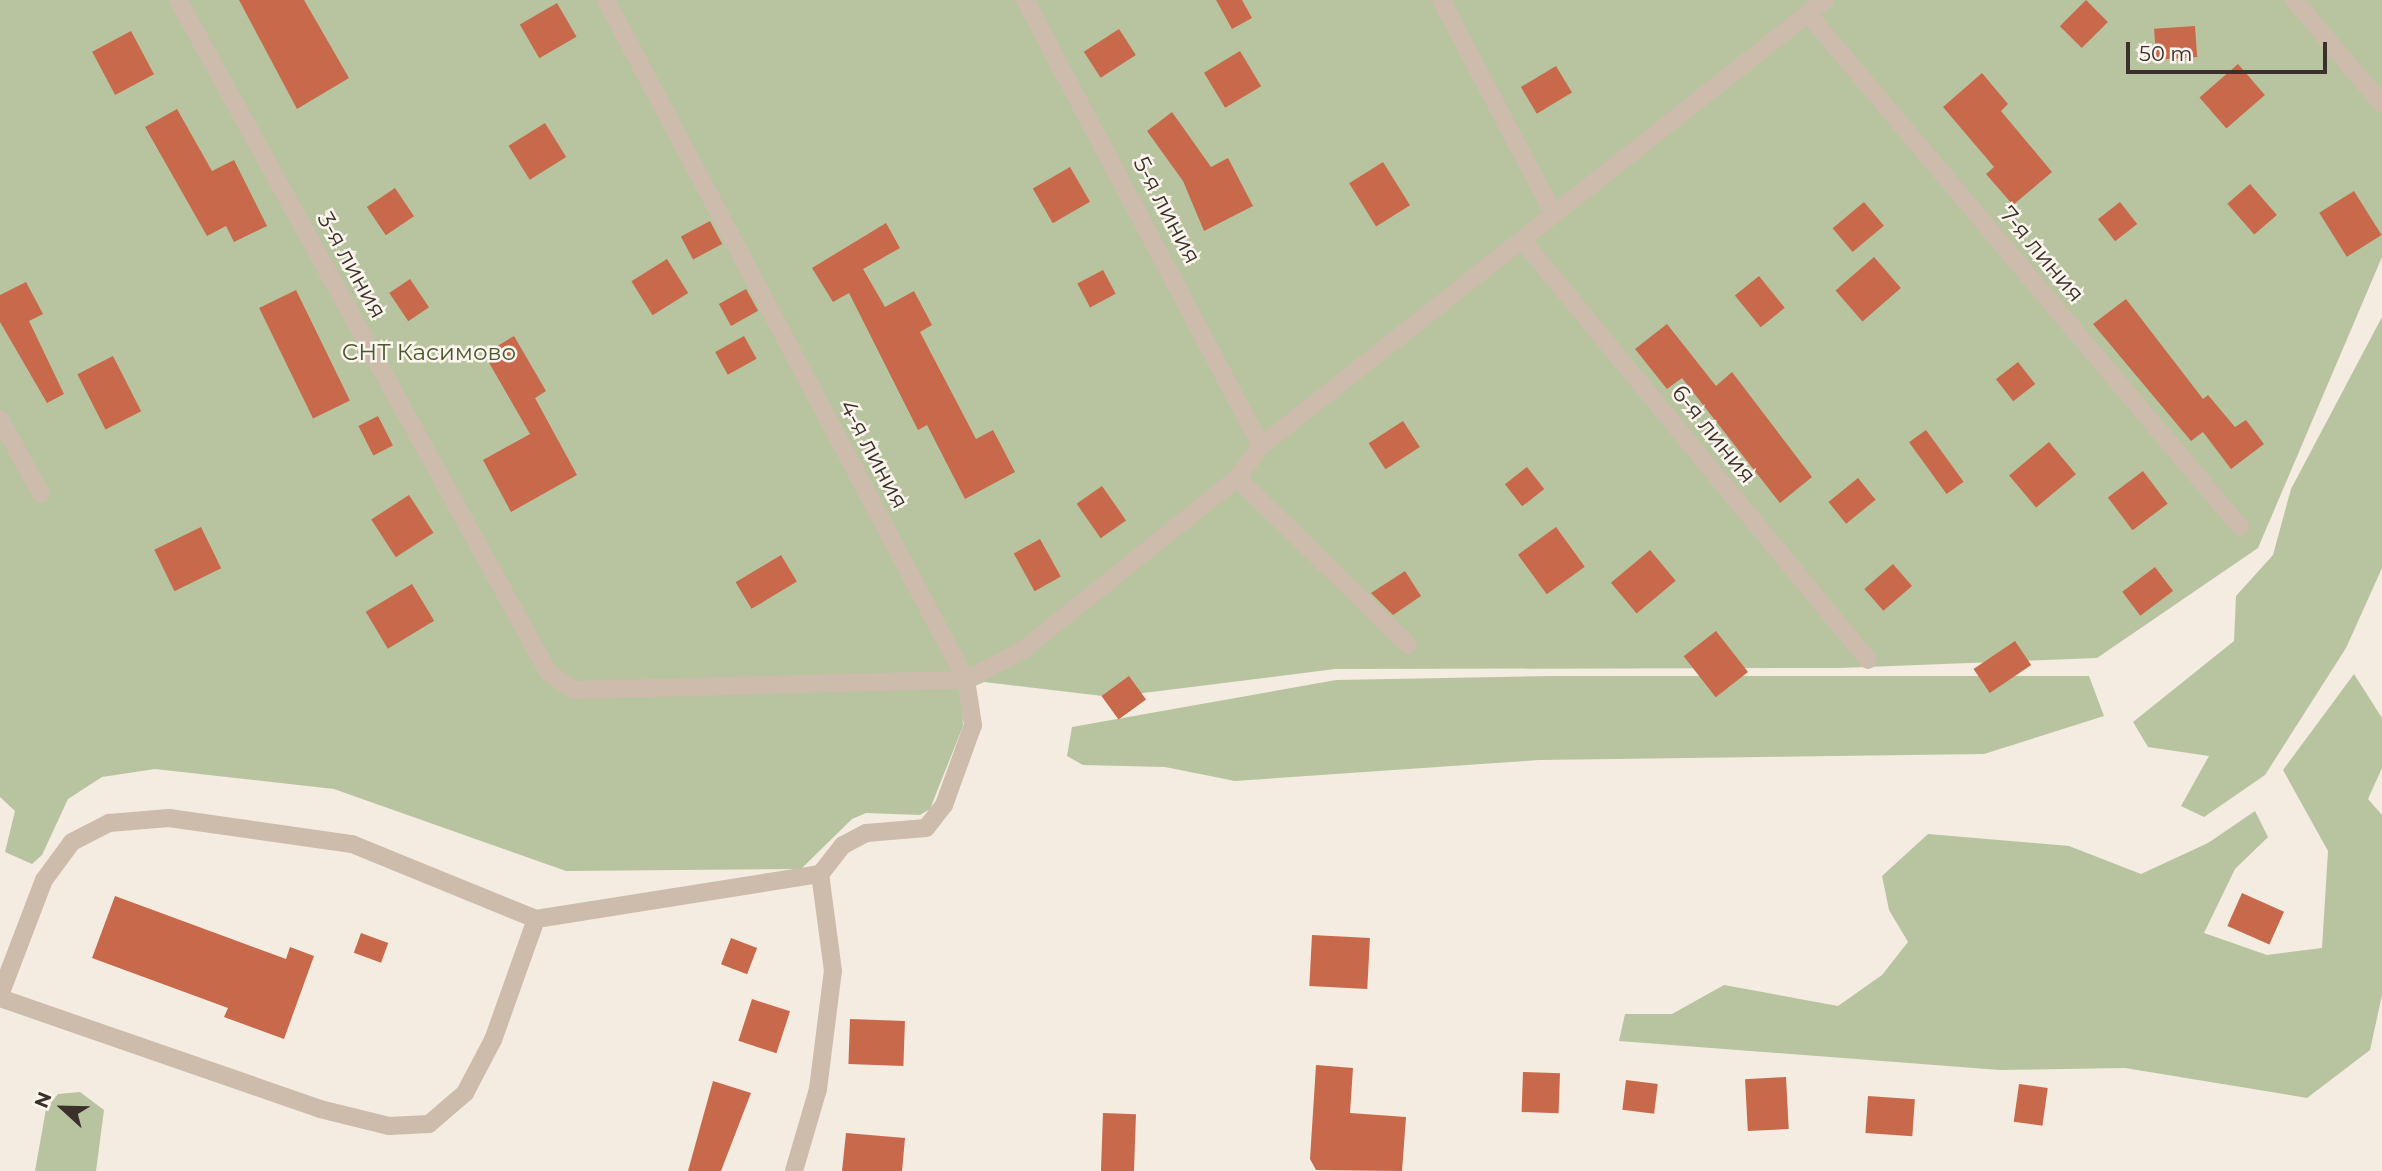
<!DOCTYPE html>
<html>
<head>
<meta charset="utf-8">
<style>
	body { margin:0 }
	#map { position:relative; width:2382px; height:1171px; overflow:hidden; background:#f4ebe1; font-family:Montserrat,sans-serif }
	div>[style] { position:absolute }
	.green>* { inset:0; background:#b8c4a0 }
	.building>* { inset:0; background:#c8694b; transform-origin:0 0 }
	.minor>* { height:18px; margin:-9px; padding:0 9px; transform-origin:9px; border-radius:9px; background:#cdbbac }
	span { translate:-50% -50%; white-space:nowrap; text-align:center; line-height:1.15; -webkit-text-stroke:5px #fbf5ee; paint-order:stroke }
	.street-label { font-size:23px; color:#3b302b }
	.park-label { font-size:23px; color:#4a5a2e }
	.north { position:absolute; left:28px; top:1073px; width:70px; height:70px; -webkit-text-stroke:5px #fbf5ee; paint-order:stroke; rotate:292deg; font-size:19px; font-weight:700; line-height:28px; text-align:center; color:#3b302b }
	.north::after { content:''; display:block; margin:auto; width:24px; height:32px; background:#3b302b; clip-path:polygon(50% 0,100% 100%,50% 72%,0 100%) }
	.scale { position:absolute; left:2126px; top:42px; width:201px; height:32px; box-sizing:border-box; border:4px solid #3b302b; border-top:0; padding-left:9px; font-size:21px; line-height:24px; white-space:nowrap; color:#3b302b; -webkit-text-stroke:5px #fbf5ee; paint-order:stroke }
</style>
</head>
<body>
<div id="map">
	<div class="green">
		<div style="clip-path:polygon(0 0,2382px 0,2382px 257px,2258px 548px,2097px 658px,1840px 668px,1335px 669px,1111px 697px,984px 682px,962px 692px,963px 726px,930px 809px,920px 815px,866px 813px,852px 819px,801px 869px,566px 871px,334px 789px,155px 769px,102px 777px,68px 799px,42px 855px,32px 864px,5px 852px,15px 811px,0 797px)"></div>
		<div style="clip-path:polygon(2382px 317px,2382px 568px,2346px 648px,2265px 775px,2204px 817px,2181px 806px,2209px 756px,2148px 747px,2133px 722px,2234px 641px,2236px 596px,2273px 555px,2291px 489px)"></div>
		<div style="clip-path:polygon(2354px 674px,2382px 718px,2382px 768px,2368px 799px,2382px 815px,2382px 995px,2370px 1050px,2307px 1098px,2125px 1068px,2000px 1070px,1619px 1041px,1625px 1014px,1672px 1014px,1724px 985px,1838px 1006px,1882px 975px,1908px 942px,1889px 910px,1882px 876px,1928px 834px,2069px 846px,2141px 874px,2208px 843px,2255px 811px,2268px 837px,2235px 869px,2204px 933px,2267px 955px,2322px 948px,2328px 851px,2283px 770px)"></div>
		<div style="clip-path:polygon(1552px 676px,2089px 676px,2104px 716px,1984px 754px,1539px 760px,1235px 781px,1165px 767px,1083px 765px,1067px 756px,1072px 727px,1336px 680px)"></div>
		<div style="clip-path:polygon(80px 1092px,104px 1110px,96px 1171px,35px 1171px,46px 1109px,58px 1094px)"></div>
	</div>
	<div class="building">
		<div style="clip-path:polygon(239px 0,304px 0,349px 78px,297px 109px)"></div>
		<div style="clip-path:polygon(1216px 0,1242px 0,1252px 18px,1232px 29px)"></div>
		<div style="left:2086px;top:0;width:31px;height:37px;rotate:45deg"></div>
		<div style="left:557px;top:3px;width:39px;height:43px;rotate:60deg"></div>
		<div style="left:2195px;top:26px;width:31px;height:41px;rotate:86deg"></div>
		<div style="left:1119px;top:29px;width:31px;height:42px;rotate:57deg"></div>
		<div style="left:131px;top:31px;width:49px;height:44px;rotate:62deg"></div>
		<div style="left:1240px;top:51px;width:41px;height:42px;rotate:59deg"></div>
		<div style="left:2238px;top:64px;width:41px;height:51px;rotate:49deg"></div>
		<div style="left:1556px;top:66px;width:31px;height:41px;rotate:59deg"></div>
		<div style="clip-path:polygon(1982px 73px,2008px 104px,2001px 111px,2052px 172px,2013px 205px,1986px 174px,1994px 167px,1943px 107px)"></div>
		<div style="clip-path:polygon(177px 109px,212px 171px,234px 160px,267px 226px,234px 242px,226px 226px,207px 236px,145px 127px)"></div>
		<div style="clip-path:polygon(1172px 112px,1211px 167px,1228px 158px,1253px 206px,1204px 231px,1183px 181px,1147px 131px)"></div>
		<div style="left:545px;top:123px;width:40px;height:43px;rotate:58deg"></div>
		<div style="left:1383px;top:162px;width:51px;height:40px;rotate:58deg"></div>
		<div style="left:1070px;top:167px;width:40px;height:43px;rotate:60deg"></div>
		<div style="left:2250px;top:184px;width:41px;height:30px;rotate:49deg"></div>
		<div style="left:395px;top:188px;width:34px;height:34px;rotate:56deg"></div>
		<div style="left:2354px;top:191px;width:52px;height:41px;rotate:58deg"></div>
		<div style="left:1864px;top:202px;width:31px;height:41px;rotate:50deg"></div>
		<div style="left:2120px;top:202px;width:28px;height:28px;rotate:52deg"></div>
		<div style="left:710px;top:221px;width:26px;height:33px;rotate:62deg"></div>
		<div style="clip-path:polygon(886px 223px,900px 248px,863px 269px,885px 307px,914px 291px,932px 325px,920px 332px,976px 439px,993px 430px,1015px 472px,965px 499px,927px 425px,918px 430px,849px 293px,833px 302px,812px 268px)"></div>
		<div style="left:1874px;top:257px;width:41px;height:51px;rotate:49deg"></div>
		<div style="left:667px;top:259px;width:40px;height:42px;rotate:58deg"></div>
		<div style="left:1103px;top:270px;width:27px;height:29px;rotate:62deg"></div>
		<div style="left:1759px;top:276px;width:41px;height:31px;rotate:51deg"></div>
		<div style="left:410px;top:279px;width:34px;height:25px;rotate:56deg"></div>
		<div style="clip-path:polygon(26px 282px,43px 314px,29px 321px,64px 394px,47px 403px,0 322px,0 295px)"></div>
		<div style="left:746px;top:289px;width:25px;height:31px;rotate:61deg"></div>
		<div style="left:296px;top:290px;width:123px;height:41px;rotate:64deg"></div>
		<div style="clip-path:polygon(2126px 299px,2203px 399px,2208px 395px,2235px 427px,2246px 420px,2264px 444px,2231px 469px,2203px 432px,2191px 441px,2093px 324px)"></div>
		<div style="clip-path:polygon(1667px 324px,1716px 386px,1732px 372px,1812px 477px,1780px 503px,1682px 378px,1667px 389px,1635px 349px)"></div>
		<div style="clip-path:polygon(514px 336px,546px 391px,535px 398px,577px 475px,511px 512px,483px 460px,530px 434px,484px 354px)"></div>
		<div style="left:744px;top:336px;width:26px;height:33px;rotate:61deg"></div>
		<div style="left:113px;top:356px;width:62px;height:40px;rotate:63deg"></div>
		<div style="left:2018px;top:362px;width:28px;height:28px;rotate:52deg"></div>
		<div style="left:378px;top:416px;width:33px;height:22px;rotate:63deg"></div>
		<div style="left:1403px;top:421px;width:31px;height:41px;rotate:57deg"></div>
		<div style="left:1926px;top:430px;width:64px;height:21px;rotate:54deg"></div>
		<div style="left:2049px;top:442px;width:42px;height:52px;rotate:50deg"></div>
		<div style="left:1527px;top:467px;width:28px;height:28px;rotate:52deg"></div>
		<div style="left:2143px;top:471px;width:41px;height:44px;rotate:53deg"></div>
		<div style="left:1858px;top:478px;width:28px;height:38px;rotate:51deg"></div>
		<div style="left:1102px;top:486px;width:42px;height:31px;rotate:55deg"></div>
		<div style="left:409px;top:495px;width:45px;height:45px;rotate:57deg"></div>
		<div style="left:201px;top:527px;width:46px;height:52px;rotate:64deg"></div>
		<div style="left:1556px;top:527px;width:49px;height:47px;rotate:54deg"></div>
		<div style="left:1040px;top:539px;width:43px;height:30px;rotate:61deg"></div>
		<div style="left:1650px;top:550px;width:40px;height:51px;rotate:50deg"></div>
		<div style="left:781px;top:555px;width:31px;height:53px;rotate:59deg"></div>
		<div style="left:1893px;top:564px;width:29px;height:38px;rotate:49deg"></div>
		<div style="left:2155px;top:567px;width:30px;height:41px;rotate:53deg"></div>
		<div style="clip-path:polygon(1405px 571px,1421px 596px,1393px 615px,1371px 593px)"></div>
		<div style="left:412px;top:584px;width:43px;height:54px;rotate:59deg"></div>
		<div style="left:1716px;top:631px;width:52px;height:41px;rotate:52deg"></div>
		<div style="left:2015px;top:641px;width:29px;height:50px;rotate:56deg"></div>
		<div style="left:1129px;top:676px;width:29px;height:34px;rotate:54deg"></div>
		<div style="left:2242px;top:893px;width:46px;height:36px;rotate:24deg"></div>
		<div style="clip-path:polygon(115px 896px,286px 959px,290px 947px,314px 956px,284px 1039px,224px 1017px,228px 1008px,92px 958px)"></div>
		<div style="left:361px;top:933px;width:29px;height:21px;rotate:20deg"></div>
		<div style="left:1312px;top:935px;width:58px;height:51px;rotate:3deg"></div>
		<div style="left:731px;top:938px;width:28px;height:28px;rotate:21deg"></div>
		<div style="left:752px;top:999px;width:40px;height:44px;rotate:18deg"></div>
		<div style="left:850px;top:1019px;width:55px;height:45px;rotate:2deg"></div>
		<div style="clip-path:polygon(1316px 1065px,1353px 1068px,1350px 1113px,1406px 1117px,1402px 1171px,1316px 1170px,1310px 1159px)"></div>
		<div style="left:1523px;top:1072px;width:37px;height:40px;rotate:2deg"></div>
		<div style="left:1786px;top:1077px;width:52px;height:41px;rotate:87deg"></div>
		<div style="left:1626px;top:1080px;width:32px;height:30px;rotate:7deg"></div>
		<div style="clip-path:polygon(713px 1081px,751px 1093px,721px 1171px,688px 1171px)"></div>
		<div style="left:2019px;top:1084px;width:29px;height:38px;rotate:8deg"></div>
		<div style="left:1868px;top:1096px;width:47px;height:37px;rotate:4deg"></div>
		<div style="left:1103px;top:1113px;width:33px;height:58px;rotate:2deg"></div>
		<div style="clip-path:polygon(846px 1133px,905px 1138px,902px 1171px,842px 1171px)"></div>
	</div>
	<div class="minor">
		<div style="left:178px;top:0;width:767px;rotate:61.16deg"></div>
		<div style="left:548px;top:672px;width:32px;rotate:35deg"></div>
		<div style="left:574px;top:690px;width:392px;rotate:-1.5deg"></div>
		<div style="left:966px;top:680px;width:64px;rotate:-27.8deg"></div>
		<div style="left:1023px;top:650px;width:275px;rotate:-38.8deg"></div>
		<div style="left:1237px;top:478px;width:40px;rotate:-53deg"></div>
		<div style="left:1261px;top:446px;width:719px;rotate:-38.34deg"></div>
		<div style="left:606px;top:0;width:769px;rotate:62.1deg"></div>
		<div style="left:966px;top:680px;width:46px;rotate:81.2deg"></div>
		<div style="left:973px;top:725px;width:85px;rotate:109.9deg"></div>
		<div style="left:944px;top:805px;width:29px;rotate:128deg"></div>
		<div style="left:926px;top:828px;width:60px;rotate:175.2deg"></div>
		<div style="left:866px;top:833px;width:26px;rotate:152deg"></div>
		<div style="left:843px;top:845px;width:37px;rotate:128deg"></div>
		<div style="left:1025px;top:0;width:505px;rotate:62.11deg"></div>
		<div style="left:1441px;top:0;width:242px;rotate:62.2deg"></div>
		<div style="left:2294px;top:0;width:136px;rotate:49.8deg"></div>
		<div style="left:1808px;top:14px;width:671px;rotate:49.9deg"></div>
		<div style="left:1522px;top:240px;width:544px;rotate:50.52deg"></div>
		<div style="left:0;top:419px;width:85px;rotate:61.3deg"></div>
		<div style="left:1237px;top:478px;width:239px;rotate:44.3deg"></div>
		<div style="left:0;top:995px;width:123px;rotate:-69.1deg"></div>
		<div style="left:44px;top:880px;width:47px;rotate:-53.6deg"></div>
		<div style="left:72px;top:842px;width:42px;rotate:-27.2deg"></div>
		<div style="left:109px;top:823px;width:60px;rotate:-4.8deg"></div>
		<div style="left:169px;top:818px;width:185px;rotate:8.1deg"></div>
		<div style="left:352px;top:844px;width:199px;rotate:22.2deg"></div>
		<div style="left:536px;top:919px;width:288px;rotate:-9deg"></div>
		<div style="left:0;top:998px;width:339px;rotate:19.1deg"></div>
		<div style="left:320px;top:1109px;width:71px;rotate:13.8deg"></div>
		<div style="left:389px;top:1126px;width:40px;rotate:-2.9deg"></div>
		<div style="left:429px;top:1124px;width:48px;rotate:-40.7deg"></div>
		<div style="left:465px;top:1093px;width:60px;rotate:-62.2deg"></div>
		<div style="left:493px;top:1040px;width:128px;rotate:-70.4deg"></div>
		<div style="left:794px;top:1171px;width:85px;rotate:-73.7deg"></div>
		<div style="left:818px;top:1089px;width:119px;rotate:-82.8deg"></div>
		<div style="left:833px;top:971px;width:98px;rotate:-97.6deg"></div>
	</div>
	<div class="street-label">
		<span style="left:1167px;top:210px;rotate:62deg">5-я линия</span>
		<span style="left:2042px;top:254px;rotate:50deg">7-я линия</span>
		<span style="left:352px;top:265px;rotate:61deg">3-я линия</span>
		<span style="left:1714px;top:434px;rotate:51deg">6-я линия</span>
		<span style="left:874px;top:454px;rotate:62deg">4-я линия</span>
	</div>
	<div class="park-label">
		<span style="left:429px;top:352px">СНТ Касимово</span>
	</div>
	<div class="north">N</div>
	<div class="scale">50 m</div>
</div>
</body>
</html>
